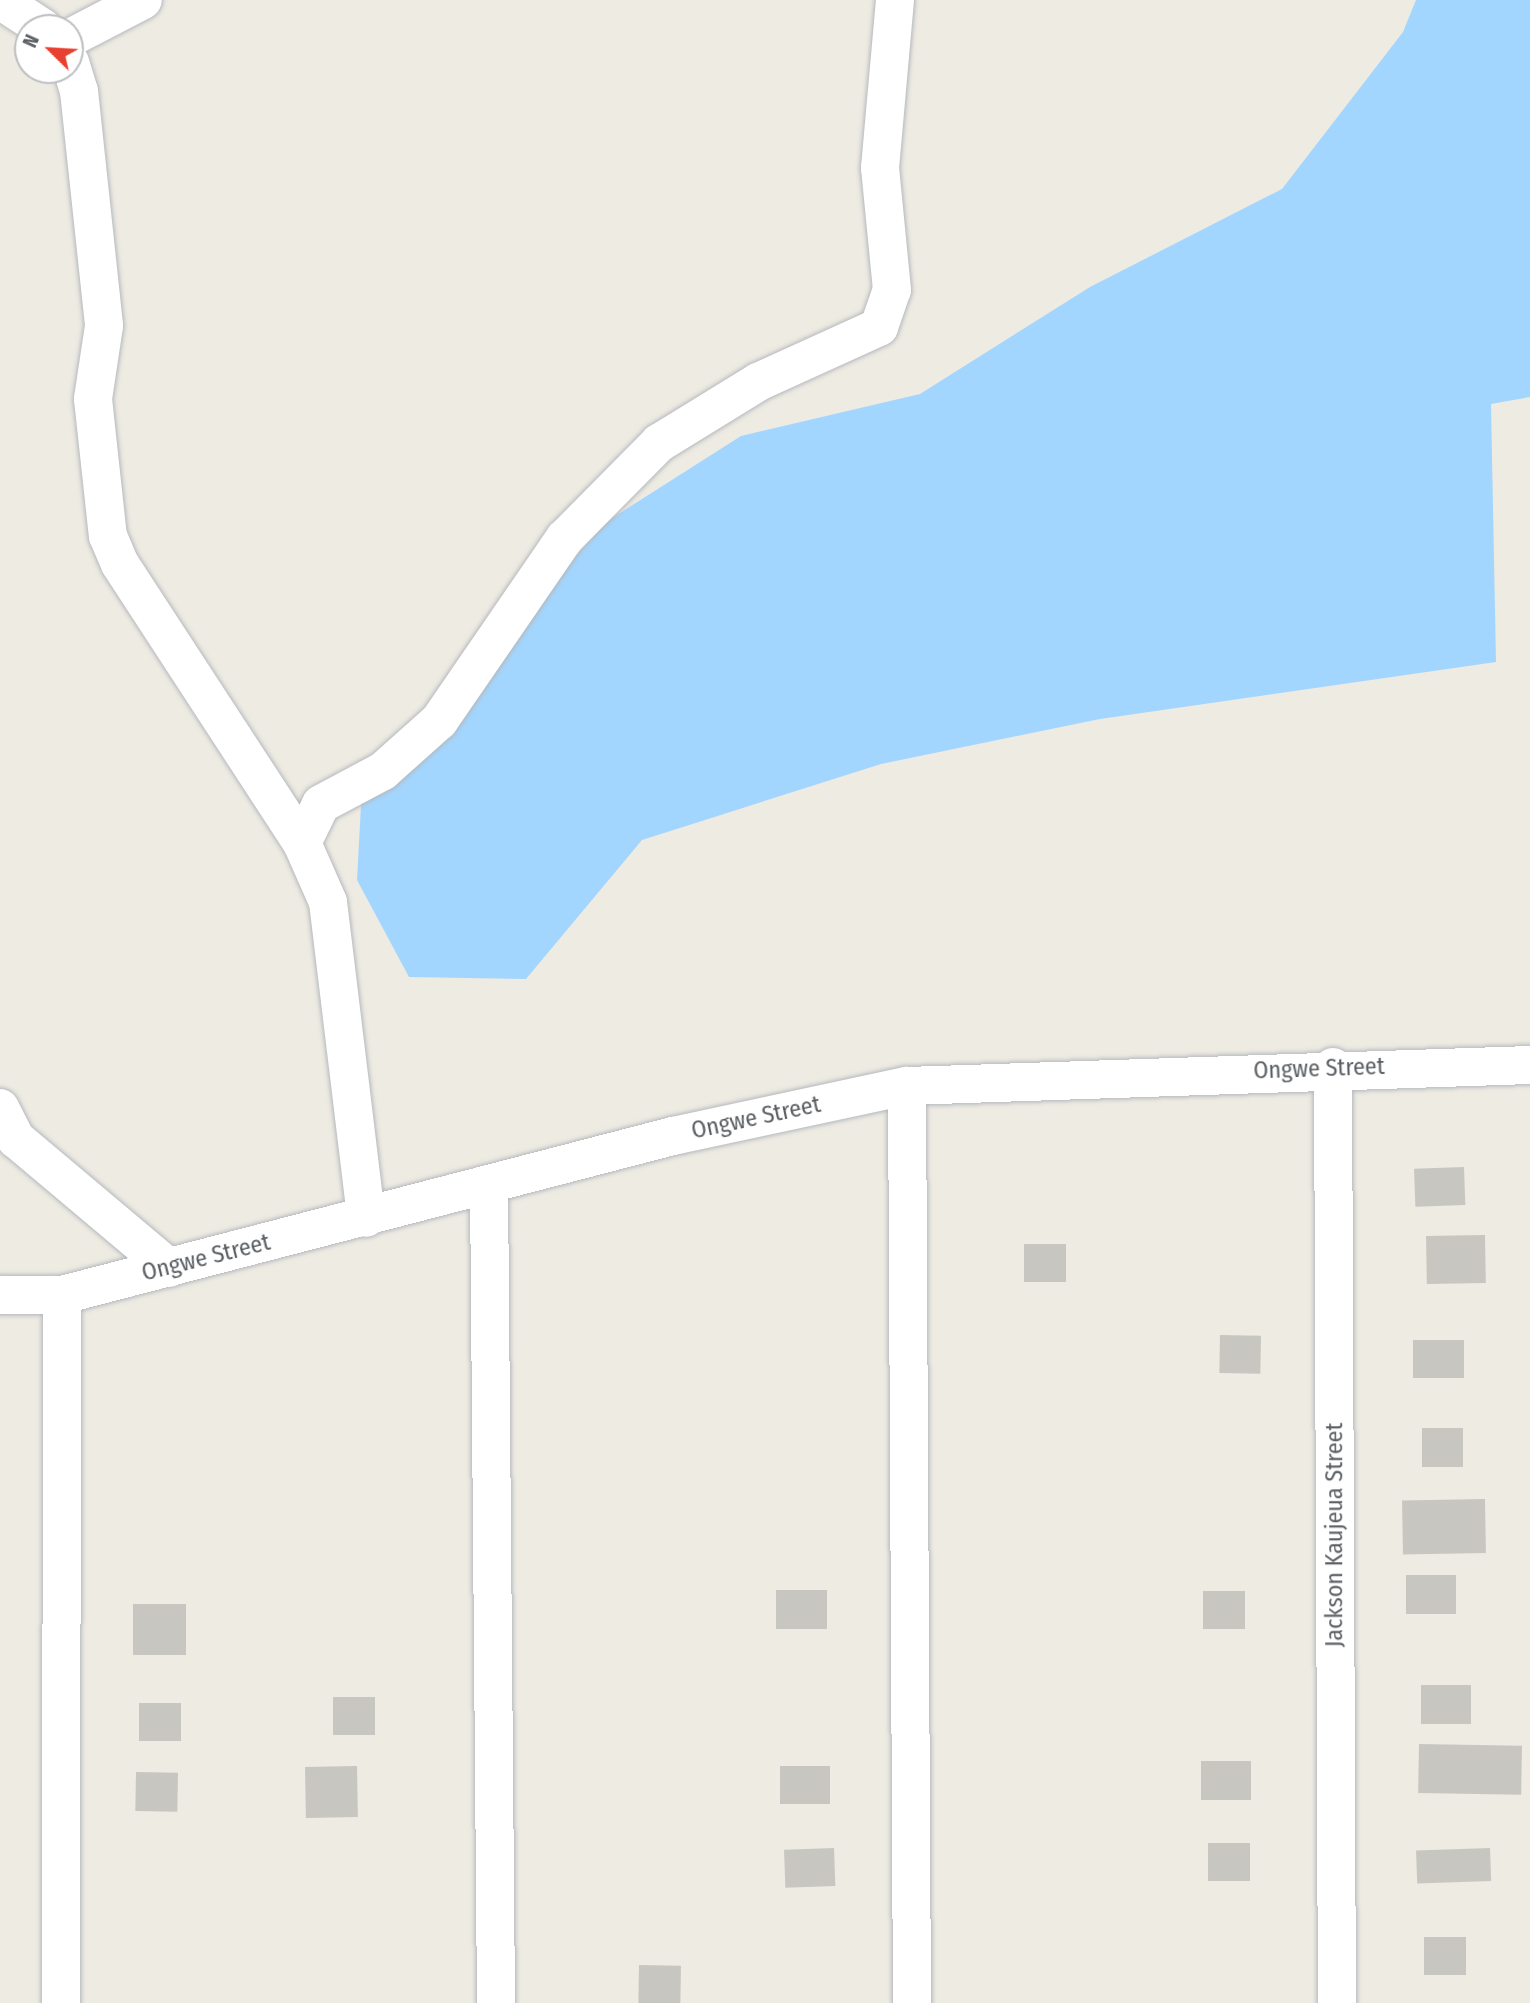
<!DOCTYPE html>
<html>
<head>
<meta charset="utf-8">
<style>
	body { margin:0 }
	#map { position:relative; width:1530px; height:2003px; overflow:hidden; background:#eeebe3; font-family:"Fira Sans Condensed",sans-serif }
	div>[style] { position:absolute }
	.water>* { inset:0; background:#a3d6fe }
	.building>* { inset:0; background:#c8c6c0; transform-origin:0 0 }
	.roads { filter:drop-shadow(0 0 2px #b5b9bd) drop-shadow(0 0 2px #b5b9bd) }
	.minor>* { height:38px; margin:-19px; padding:0 19px; transform-origin:19px; border-radius:19px; background:#fff }
	span { translate:-50% -50%; white-space:nowrap; text-align:center; line-height:1.15; -webkit-text-stroke:7px #fff; paint-order:stroke }
	.street-label { font-size:24px; color:#5b5f63 }
	.north { position:absolute; left:14px; top:14px; width:70px; height:70px; box-sizing:border-box; background:#fff; border:2px solid #bdbfc1; border-radius:50%; rotate:294deg; font-size:19px; font-weight:700; line-height:28px; text-align:center; color:#5b5f63 }
	.north::after { content:''; display:block; margin:auto; width:24px; height:32px; background:#e73f30; clip-path:polygon(50% 0,100% 100%,50% 72%,0 100%) }
</style>
</head>
<body>
<div id="map">
	<div class="water">
		<div style="clip-path:polygon(1416px 0,1530px 0,1530px 397px,1491px 404px,1496px 662px,1100px 719px,881px 764px,642px 840px,526px 979px,409px 977px,357px 880px,362px 787px,609px 520px,741px 436px,920px 394px,1090px 287px,1282px 189px,1403px 32px)"></div>
	</div>
	<div class="building">
		<div style="left:1464px;top:1167px;width:38px;height:50px;rotate:88deg"></div>
		<div style="left:1485px;top:1235px;width:48px;height:59px;rotate:89deg"></div>
		<div style="left:1024px;top:1244px;width:42px;height:38px"></div>
		<div style="left:1220px;top:1335px;width:41px;height:38px;rotate:1deg"></div>
		<div style="left:1464px;top:1340px;width:38px;height:51px;rotate:90deg"></div>
		<div style="left:1422px;top:1428px;width:41px;height:39px"></div>
		<div style="left:1485px;top:1499px;width:54px;height:83px;rotate:89deg"></div>
		<div style="left:1456px;top:1575px;width:39px;height:50px;rotate:90deg"></div>
		<div style="left:827px;top:1590px;width:39px;height:51px;rotate:90deg"></div>
		<div style="left:1203px;top:1591px;width:42px;height:38px"></div>
		<div style="left:186px;top:1604px;width:51px;height:53px;rotate:90deg"></div>
		<div style="left:1421px;top:1685px;width:50px;height:39px"></div>
		<div style="left:333px;top:1697px;width:42px;height:38px"></div>
		<div style="left:139px;top:1703px;width:42px;height:38px"></div>
		<div style="left:1419px;top:1744px;width:103px;height:49px;rotate:1deg"></div>
		<div style="left:1201px;top:1761px;width:50px;height:39px"></div>
		<div style="left:357px;top:1766px;width:51px;height:52px;rotate:89deg"></div>
		<div style="left:830px;top:1766px;width:38px;height:50px;rotate:90deg"></div>
		<div style="left:136px;top:1772px;width:42px;height:39px;rotate:1deg"></div>
		<div style="left:1208px;top:1843px;width:42px;height:38px"></div>
		<div style="left:834px;top:1848px;width:38px;height:50px;rotate:88deg"></div>
		<div style="left:1490px;top:1848px;width:33px;height:74px;rotate:88deg"></div>
		<div style="left:1424px;top:1937px;width:42px;height:38px"></div>
		<div style="left:639px;top:1965px;width:42px;height:38px;rotate:1deg"></div>
	</div>
	<div class="roads">
		<div class="minor">
			<div style="left:0;top:0;width:51px;rotate:33.1deg"></div>
			<div style="left:70px;top:38px;width:82px;rotate:-27.5deg"></div>
			<div style="left:70px;top:62px;width:30px;rotate:73deg"></div>
			<div style="left:79px;top:91px;width:236px;rotate:83.9deg"></div>
			<div style="left:104px;top:326px;width:74px;rotate:98.6deg"></div>
			<div style="left:93px;top:399px;width:138px;rotate:83.8deg"></div>
			<div style="left:108px;top:536px;width:30px;rotate:67deg"></div>
			<div style="left:120px;top:564px;width:333px;rotate:56.9deg"></div>
			<div style="left:302px;top:843px;width:64px;rotate:66.2deg"></div>
			<div style="left:328px;top:902px;width:318px;rotate:83.1deg"></div>
			<div style="left:302px;top:843px;width:43px;rotate:-64deg"></div>
			<div style="left:321px;top:804px;width:70px;rotate:-28deg"></div>
			<div style="left:383px;top:771px;width:75px;rotate:-41.8deg"></div>
			<div style="left:439px;top:721px;width:222px;rotate:-55.5deg"></div>
			<div style="left:565px;top:538px;width:134px;rotate:-45.3deg"></div>
			<div style="left:659px;top:443px;width:116px;rotate:-31.6deg"></div>
			<div style="left:758px;top:382px;width:133px;rotate:-24.4deg"></div>
			<div style="left:879px;top:327px;width:39px;rotate:-71deg"></div>
			<div style="left:892px;top:290px;width:123px;rotate:-95.6deg"></div>
			<div style="left:880px;top:168px;width:169px;rotate:-84.9deg"></div>
			<div style="left:1333px;top:1067px;width:936px;rotate:89.76deg"></div>
			<div style="left:907px;top:1086px;width:917px;rotate:89.69deg"></div>
			<div style="left:0;top:1108px;width:35px;rotate:63deg"></div>
			<div style="left:16px;top:1139px;width:200px;rotate:40.1deg"></div>
			<div style="left:489px;top:1184px;width:819px;rotate:89.51deg"></div>
			<div style="left:0;top:1295px;width:62px"></div>
			<div style="left:62px;top:1295px;width:631px;rotate:-14.59deg"></div>
			<div style="left:673px;top:1136px;width:239px;rotate:-12.1deg"></div>
			<div style="left:907px;top:1086px;width:623px;rotate:-1.93deg"></div>
			<div style="left:61px;top:2003px;width:708px;rotate:-89.92deg"></div>
		</div>
	</div>
	<div class="street-label">
		<span style="left:1319px;top:1069px;rotate:-2deg">Ongwe Street</span>
		<span style="left:756px;top:1118px;rotate:-12deg">Ongwe Street</span>
		<span style="left:206px;top:1258px;rotate:-14deg">Ongwe Street</span>
		<span style="left:1335px;top:1535px;rotate:-90deg">Jackson Kaujeua Street</span>
	</div>
	<div class="north">N</div>
</div>
</body>
</html>
